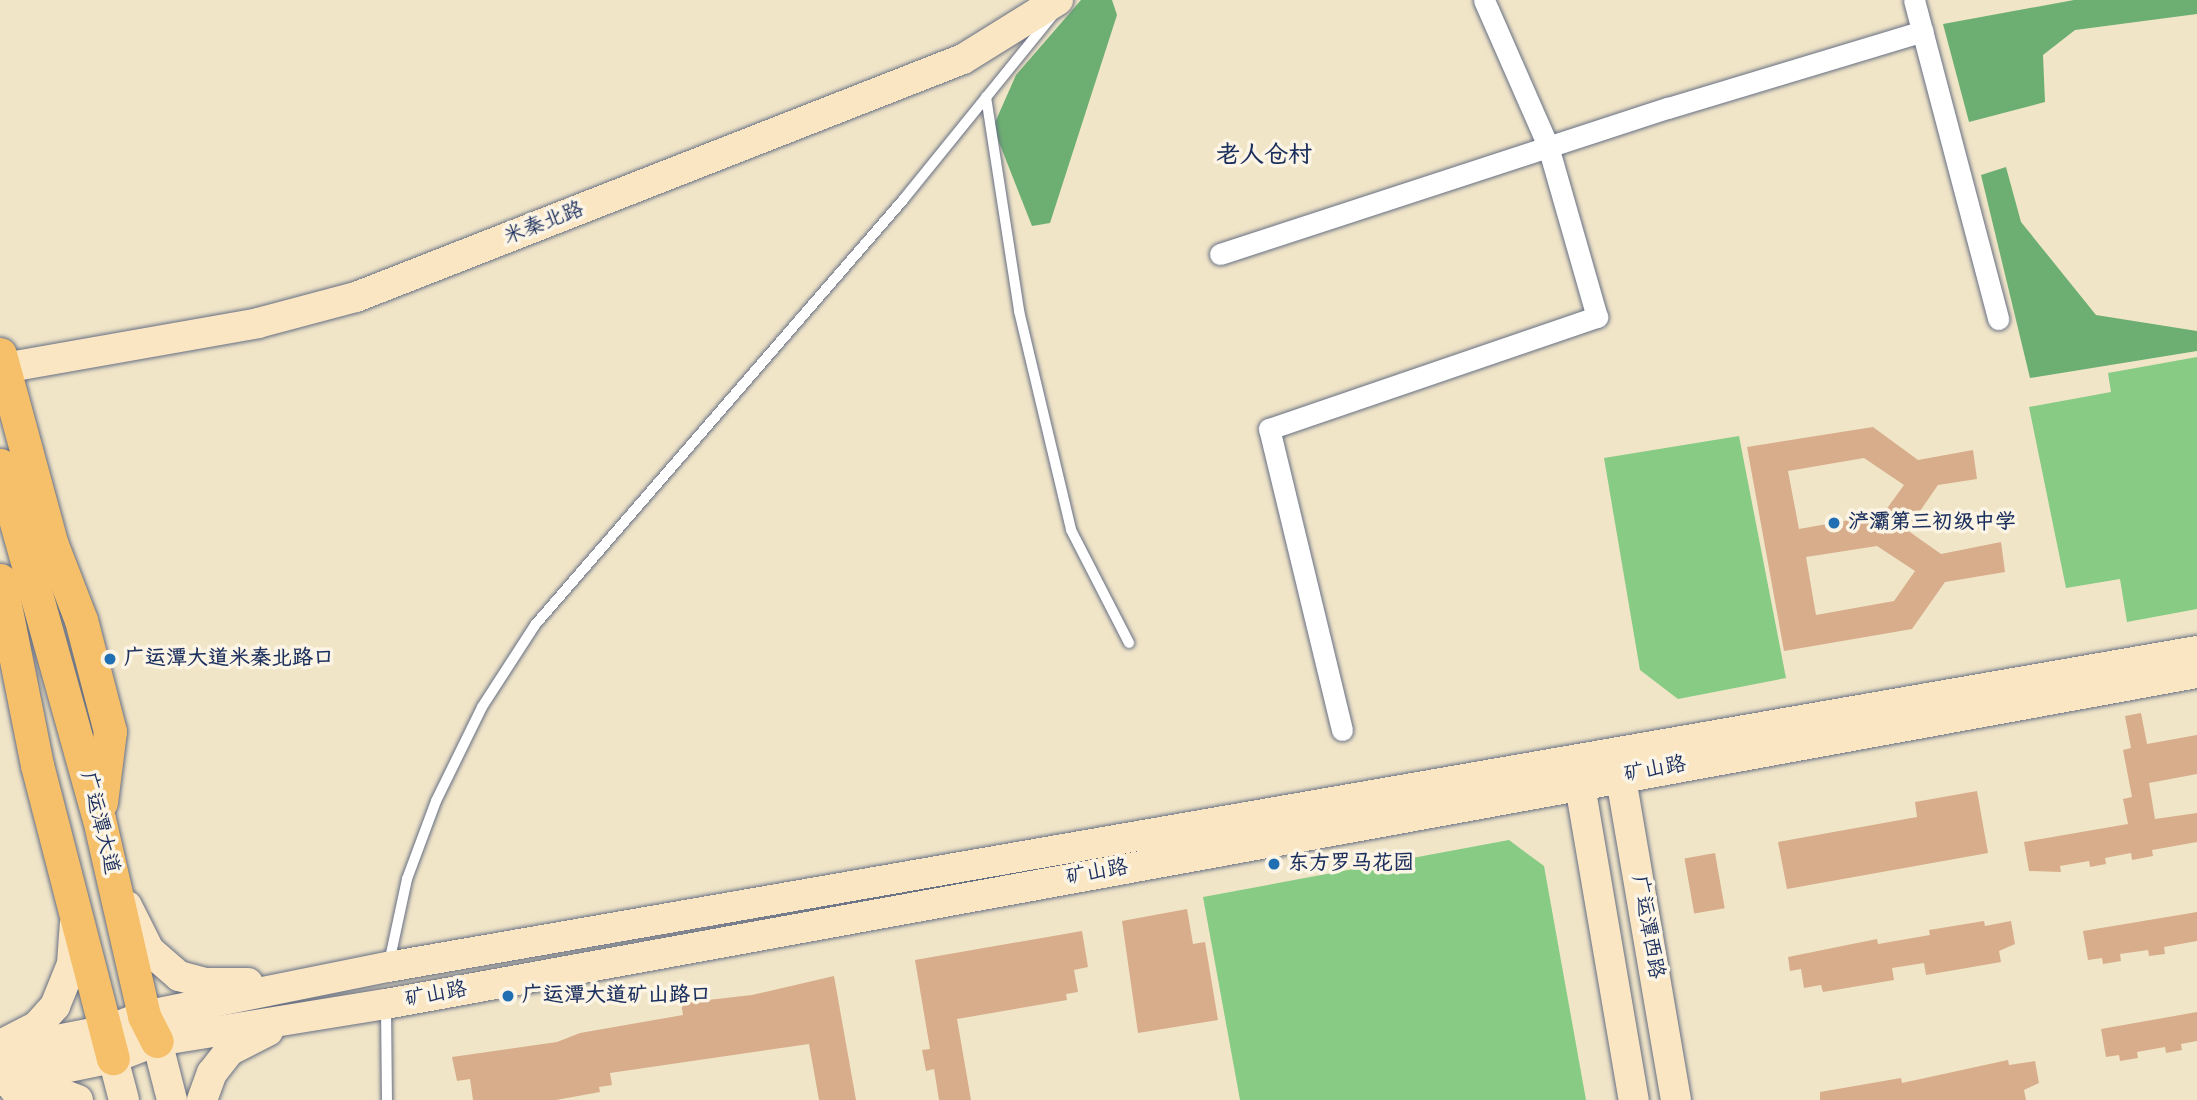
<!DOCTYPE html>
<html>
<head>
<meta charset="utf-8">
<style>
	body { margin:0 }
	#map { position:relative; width:2197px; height:1100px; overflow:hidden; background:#f1e5c8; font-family:Kalam,"LXGW WenKai TC",sans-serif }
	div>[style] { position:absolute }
	.green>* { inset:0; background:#87cb84 }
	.forest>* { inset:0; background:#6daf72 }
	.building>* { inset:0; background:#d7ad8b; transform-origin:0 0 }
	.roads { filter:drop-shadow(0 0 2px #666f83) drop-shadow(0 0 2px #666f83) }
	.lane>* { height:10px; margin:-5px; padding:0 5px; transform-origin:5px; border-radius:5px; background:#fff }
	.street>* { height:21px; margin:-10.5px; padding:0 10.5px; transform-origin:10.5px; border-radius:10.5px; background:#fff }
	.secondary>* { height:30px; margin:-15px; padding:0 15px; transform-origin:15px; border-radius:15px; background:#fbe6c4 }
	.primary>* { height:33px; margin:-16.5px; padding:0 16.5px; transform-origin:16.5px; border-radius:16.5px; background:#f6c06b }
	.dots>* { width:19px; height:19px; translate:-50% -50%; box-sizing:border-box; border:4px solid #fcf5e5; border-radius:50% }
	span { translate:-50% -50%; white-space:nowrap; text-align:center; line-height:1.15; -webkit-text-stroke:7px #fcf5e5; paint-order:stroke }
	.street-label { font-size:21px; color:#1b2f5e }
	.poi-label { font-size:21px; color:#1b2f5e; font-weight:700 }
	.left { translate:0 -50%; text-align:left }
	.quarter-label { font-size:24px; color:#1b2f5e; font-weight:700 }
</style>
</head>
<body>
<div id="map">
	<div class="green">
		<div style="clip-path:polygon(2197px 357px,2197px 609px,2127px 622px,2120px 579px,2066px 588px,2029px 407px,2111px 392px,2108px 373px)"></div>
		<div style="clip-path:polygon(1739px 436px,1786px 678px,1678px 699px,1640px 670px,1604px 458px)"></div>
		<div style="clip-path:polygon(1509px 840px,1544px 866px,1586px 1100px,1240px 1100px,1203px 897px)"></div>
	</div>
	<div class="forest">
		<div style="clip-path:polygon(1081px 0,1112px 0,1117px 15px,1050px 223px,1032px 226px,993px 127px,1016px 75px)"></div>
		<div style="clip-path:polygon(2074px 0,2197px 0,2197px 14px,2075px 30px,2043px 55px,2045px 102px,1969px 122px,1943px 24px)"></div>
		<div style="clip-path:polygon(2006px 167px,2021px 222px,2096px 315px,2197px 331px,2197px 351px,2030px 378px,1981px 175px)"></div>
	</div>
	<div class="building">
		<div style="clip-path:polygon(evenodd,1873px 427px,1918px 460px,1973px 450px,1977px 479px,1938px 485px,1907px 530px,1941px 554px,2001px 542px,2005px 572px,1945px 582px,1912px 629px,1784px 651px,1747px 447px,1873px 427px,1864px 458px,1904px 485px,1883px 514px,1799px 529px,1788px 471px,1864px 458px,1873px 427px,1877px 546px,1915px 571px,1894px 601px,1816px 615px,1806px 557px,1877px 546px)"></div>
		<div style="clip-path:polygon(2141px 713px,2147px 744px,2197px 735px,2197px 774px,2149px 783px,2155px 819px,2197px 813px,2197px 842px,2152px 850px,2153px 856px,2132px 860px,2131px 853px,2105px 858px,2106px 864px,2090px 867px,2089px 861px,2060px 866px,2061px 872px,2029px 871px,2024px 842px,2128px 824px,2123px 799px,2132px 797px,2123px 750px,2131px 748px,2125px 716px)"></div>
		<div style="clip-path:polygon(1977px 791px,1988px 853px,1787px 889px,1778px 842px,1917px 817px,1915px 802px)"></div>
		<div style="left:1715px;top:853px;width:56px;height:31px;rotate:80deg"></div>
		<div style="clip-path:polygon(1187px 909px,1193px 944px,1205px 942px,1218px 1020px,1138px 1033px,1122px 921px)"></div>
		<div style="clip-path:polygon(2197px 912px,2197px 941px,2164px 947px,2165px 954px,2149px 956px,2148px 950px,2120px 954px,2121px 961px,2103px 964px,2102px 958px,2088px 960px,2083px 931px)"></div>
		<div style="clip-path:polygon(1984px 921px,1985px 926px,2011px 921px,2015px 944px,1999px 951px,2001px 962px,1926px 975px,1924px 963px,1892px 968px,1894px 980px,1823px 992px,1821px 985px,1804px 988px,1801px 969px,1790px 971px,1788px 957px,1877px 939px,1878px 944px,1930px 935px,1929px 930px)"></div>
		<div style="clip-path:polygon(1082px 931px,1088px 967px,1074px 970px,1078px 992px,1066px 994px,1067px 1000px,957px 1019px,971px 1100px,939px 1100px,934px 1069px,926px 1071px,922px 1050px,930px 1049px,915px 960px)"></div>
		<div style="clip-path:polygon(834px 976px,856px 1100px,819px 1100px,809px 1044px,610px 1073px,612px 1085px,599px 1087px,600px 1092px,556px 1100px,473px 1100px,470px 1079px,457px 1081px,452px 1057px,557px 1042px,580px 1033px,683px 1015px,681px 1003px,752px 995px)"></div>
		<div style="clip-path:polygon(2197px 1012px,2197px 1041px,2181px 1044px,2182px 1050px,2166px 1053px,2165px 1047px,2137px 1052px,2138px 1058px,2120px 1061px,2119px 1055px,2106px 1057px,2101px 1029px)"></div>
		<div style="clip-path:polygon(2008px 1060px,2009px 1065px,2035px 1061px,2039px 1083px,2024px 1090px,2026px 1100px,1820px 1100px,1820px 1092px,1901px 1078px,1902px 1083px)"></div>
	</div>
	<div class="roads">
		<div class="lane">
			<div style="left:986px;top:97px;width:217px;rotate:81.2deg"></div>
			<div style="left:1019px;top:311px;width:225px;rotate:76.6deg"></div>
			<div style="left:1071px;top:530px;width:127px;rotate:62.8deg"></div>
			<div style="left:389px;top:963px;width:86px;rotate:-77.9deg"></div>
			<div style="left:407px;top:879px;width:83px;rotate:-69.6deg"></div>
			<div style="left:436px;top:801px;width:105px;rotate:-63.9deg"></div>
			<div style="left:482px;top:707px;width:98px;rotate:-57.1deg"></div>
			<div style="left:535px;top:625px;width:562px;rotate:-49.11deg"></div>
			<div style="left:903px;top:200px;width:237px;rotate:-51deg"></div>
			<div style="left:386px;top:1007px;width:93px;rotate:89.4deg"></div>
		</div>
		<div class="street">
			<div style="left:1914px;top:0;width:330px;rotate:75.2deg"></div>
			<div style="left:1220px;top:254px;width:471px;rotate:-18.1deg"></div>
			<div style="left:1668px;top:108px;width:266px;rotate:-16.8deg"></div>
			<div style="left:1342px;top:730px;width:310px;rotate:-103.6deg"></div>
			<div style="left:1269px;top:429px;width:347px;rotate:-18.9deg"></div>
			<div style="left:1597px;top:317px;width:178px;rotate:-106deg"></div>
			<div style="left:1548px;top:146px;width:159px;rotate:-113.7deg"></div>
		</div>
		<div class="secondary">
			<div style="left:4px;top:368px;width:258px;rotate:-10deg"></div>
			<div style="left:258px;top:323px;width:101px;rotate:-14.9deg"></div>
			<div style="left:356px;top:297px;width:652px;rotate:-21.41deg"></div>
			<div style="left:963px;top:59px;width:112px;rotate:-31.8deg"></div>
			<div style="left:1617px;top:755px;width:350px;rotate:80.3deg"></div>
			<div style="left:1577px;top:768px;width:337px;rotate:80.3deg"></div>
			<div style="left:127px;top:906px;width:49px;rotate:63.4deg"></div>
			<div style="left:149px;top:950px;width:40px;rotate:41deg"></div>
			<div style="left:179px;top:976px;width:28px;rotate:15deg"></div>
			<div style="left:206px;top:983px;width:42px"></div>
			<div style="left:157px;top:1041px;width:61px;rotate:75.7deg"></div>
			<div style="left:6px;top:1042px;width:35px;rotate:-27deg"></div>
			<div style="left:37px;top:1026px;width:27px;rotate:-48deg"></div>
			<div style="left:55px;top:1006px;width:45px;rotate:-68deg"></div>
			<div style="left:72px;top:964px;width:39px;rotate:-86deg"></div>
			<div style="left:0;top:1051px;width:110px;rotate:-11deg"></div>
			<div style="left:108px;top:1030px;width:39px;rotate:-21deg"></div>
			<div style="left:144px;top:1016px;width:249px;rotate:-11.4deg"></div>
			<div style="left:388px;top:967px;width:1836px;rotate:-9.91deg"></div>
			<div style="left:113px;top:1058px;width:43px;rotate:75.3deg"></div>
			<div style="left:0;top:1081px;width:115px;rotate:-11.5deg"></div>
			<div style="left:113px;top:1058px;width:47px;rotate:-21.1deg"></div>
			<div style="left:157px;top:1041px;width:232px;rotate:-9.2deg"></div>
			<div style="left:386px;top:1004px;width:1841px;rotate:-10.36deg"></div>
			<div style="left:14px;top:1089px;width:35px"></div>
			<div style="left:49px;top:1089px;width:31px;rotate:21deg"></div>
			<div style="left:202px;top:1100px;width:29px;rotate:-70deg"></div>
			<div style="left:212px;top:1073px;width:28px;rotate:-52deg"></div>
			<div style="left:229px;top:1051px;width:44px;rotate:-27.1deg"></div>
		</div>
		<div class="primary">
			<div style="left:0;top:354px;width:198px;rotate:74.8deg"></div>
			<div style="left:52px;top:545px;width:80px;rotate:68.9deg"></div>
			<div style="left:81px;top:620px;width:115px;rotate:75.4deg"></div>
			<div style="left:110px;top:731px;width:72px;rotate:97.2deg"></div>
			<div style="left:0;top:465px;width:368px;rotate:74.4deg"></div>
			<div style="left:99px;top:819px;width:202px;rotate:77.1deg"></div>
			<div style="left:144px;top:1016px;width:28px;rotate:63deg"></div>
			<div style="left:0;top:580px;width:189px;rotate:78.7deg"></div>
			<div style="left:37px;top:765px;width:303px;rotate:75.5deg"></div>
		</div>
	</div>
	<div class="dots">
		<div style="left:1834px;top:523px;background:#1f6fb2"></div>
		<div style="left:110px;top:659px;background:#1f6fb2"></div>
		<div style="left:1274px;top:864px;background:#1f6fb2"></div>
		<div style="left:508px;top:996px;background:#1f6fb2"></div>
	</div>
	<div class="street-label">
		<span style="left:544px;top:224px;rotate:-21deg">米秦北路</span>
		<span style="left:1655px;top:770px;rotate:-10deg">矿山路</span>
		<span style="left:99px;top:823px;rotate:76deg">广运潭大道</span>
		<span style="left:1097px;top:873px;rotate:-10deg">矿山路</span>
		<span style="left:1647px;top:927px;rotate:80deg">广运潭西路</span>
		<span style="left:436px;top:995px;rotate:-10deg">矿山路</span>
	</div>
	<div class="poi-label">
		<span class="left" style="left:1848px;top:523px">浐灞第三初级中学</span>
		<span class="left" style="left:124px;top:659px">广运潭大道米秦北路口</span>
		<span class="left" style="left:1288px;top:864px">东方罗马花园</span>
		<span class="left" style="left:522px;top:996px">广运潭大道矿山路口</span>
	</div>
	<div class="quarter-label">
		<span style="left:1264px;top:156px">老人仓村</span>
	</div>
</div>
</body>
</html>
